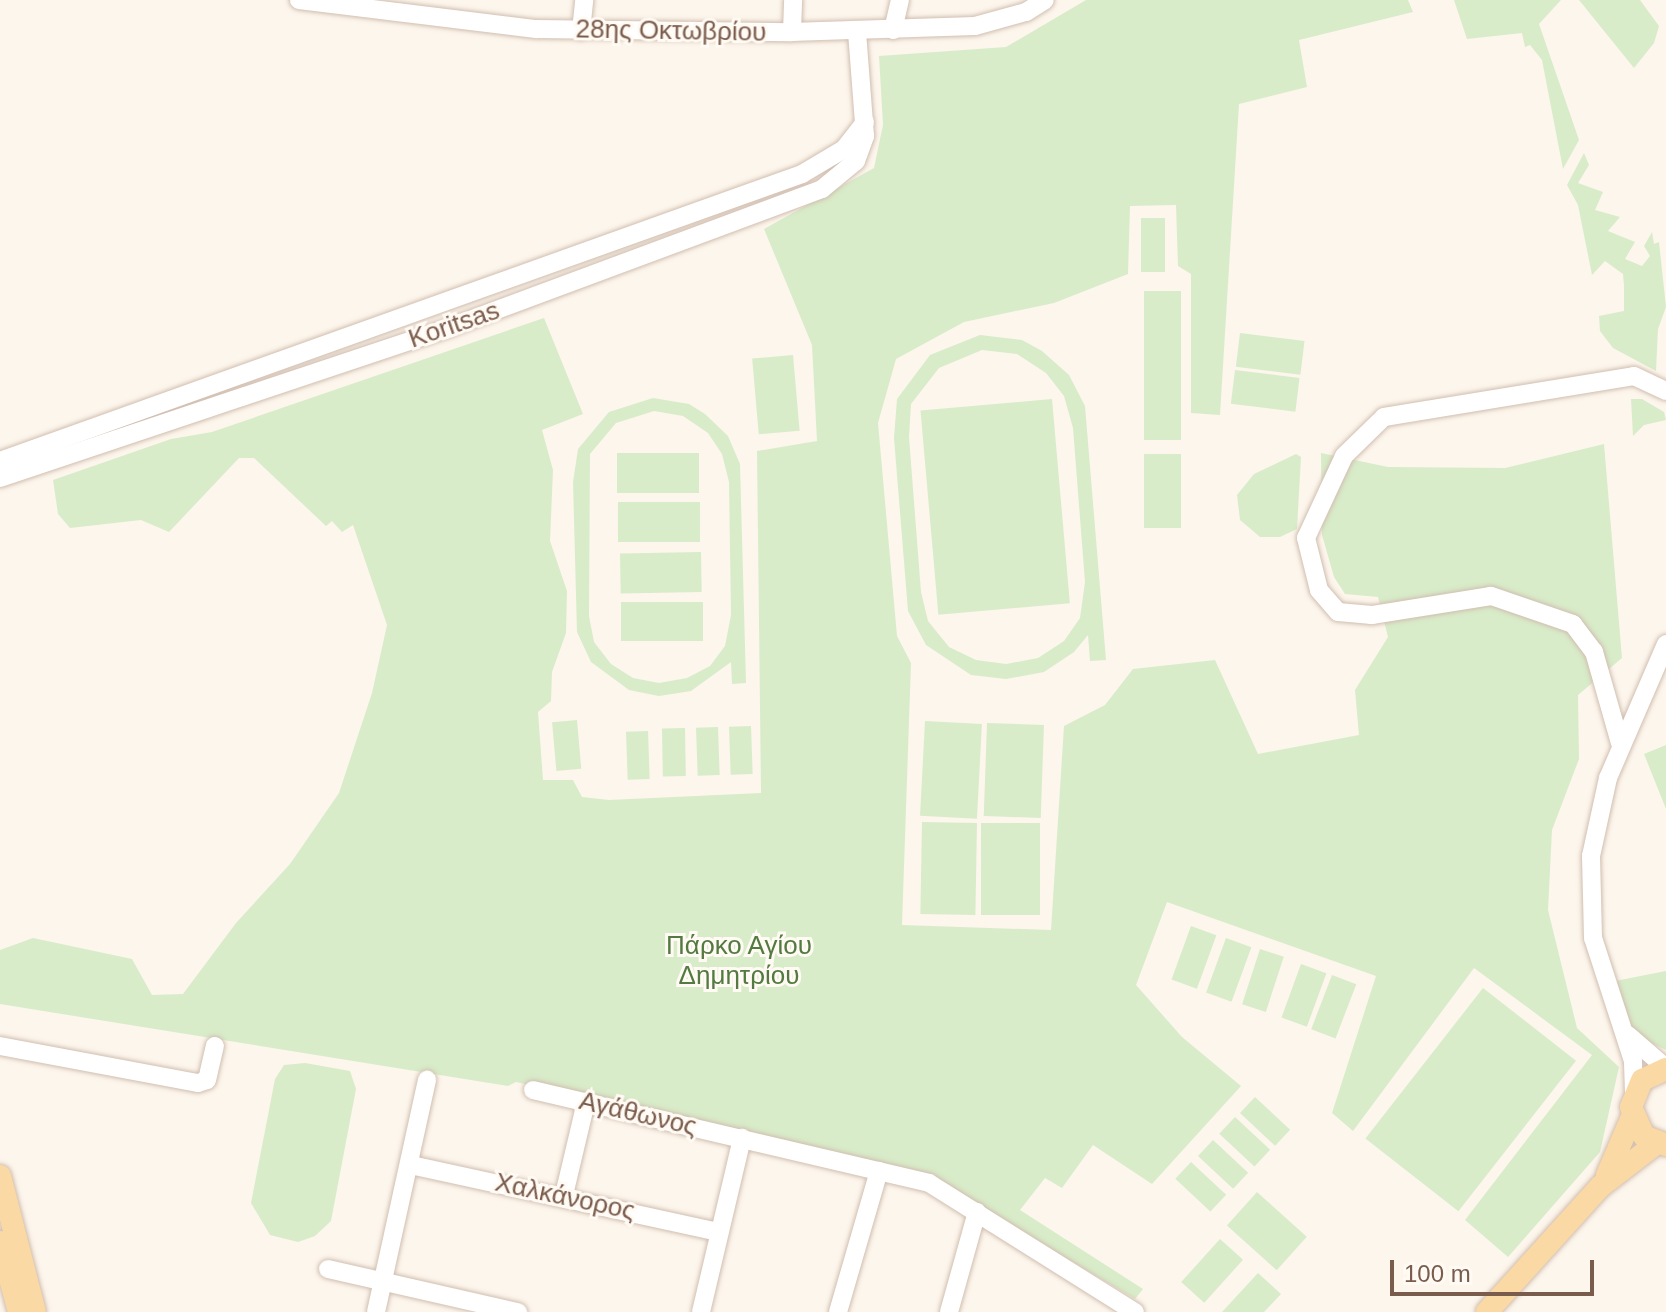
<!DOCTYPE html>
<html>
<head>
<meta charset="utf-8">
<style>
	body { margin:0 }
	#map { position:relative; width:1666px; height:1312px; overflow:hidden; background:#fdf6ec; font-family:Arial,sans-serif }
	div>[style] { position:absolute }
	.green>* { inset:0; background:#d8ecc9; transform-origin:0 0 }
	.roads { filter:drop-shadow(0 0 2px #d1beb0) drop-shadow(0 0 2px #d1beb0) }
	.minor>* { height:18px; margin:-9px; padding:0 9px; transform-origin:9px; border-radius:9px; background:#fff }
	.major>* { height:22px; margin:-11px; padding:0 11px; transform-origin:11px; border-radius:11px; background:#fbd9a5 }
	span { translate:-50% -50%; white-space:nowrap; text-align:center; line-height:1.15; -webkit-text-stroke:6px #fffaf3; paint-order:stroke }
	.street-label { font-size:26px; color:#7a5c4d }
	.park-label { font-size:26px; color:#537a41 }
	.scale { position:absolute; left:1390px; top:1260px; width:204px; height:36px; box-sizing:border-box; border:4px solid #7a5c4d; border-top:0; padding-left:10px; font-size:24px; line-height:28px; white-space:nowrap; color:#7a5c4d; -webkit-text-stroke:6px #fffaf3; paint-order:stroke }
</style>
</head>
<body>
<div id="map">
	<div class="green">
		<div style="clip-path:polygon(1086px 0,1408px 0,1413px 12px,1299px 40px,1307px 87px,1239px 104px,1220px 415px,1191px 413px,1191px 274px,1178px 266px,1176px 205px,1130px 206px,1128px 274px,1054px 303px,964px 322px,896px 359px,878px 423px,897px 636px,911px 663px,902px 925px,1051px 930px,1064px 726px,1105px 705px,1133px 669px,1215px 660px,1258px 754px,1359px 735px,1355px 690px,1388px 637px,1378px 597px,1345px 594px,1334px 577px,1322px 535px,1321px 453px,1388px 467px,1505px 468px,1604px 444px,1622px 658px,1578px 695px,1579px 759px,1552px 830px,1548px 910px,1577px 1028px,1619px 1067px,1600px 1152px,1508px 1257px,1465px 1220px,1592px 1055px,1474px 968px,1353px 1131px,1332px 1113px,1376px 976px,1167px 902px,1136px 985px,1182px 1037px,1241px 1086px,1152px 1184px,1093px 1145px,1062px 1188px,1045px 1178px,1020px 1210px,1143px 1289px,1135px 1299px,926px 1175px,516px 1082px,508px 1086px,0 1004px,0 950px,33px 938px,132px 959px,152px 995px,183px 994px,236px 923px,290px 864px,339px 793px,372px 693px,387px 625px,353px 525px,342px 532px,332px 521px,326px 526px,254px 458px,239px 458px,169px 532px,141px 520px,70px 528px,58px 514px,53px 480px,171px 439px,212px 432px,544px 318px,583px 414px,542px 430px,553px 470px,550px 541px,567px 591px,566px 633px,552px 672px,551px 701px,538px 712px,543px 780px,573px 780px,582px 797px,609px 800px,761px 793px,757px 451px,817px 441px,812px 345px,764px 229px,874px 168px,883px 125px,879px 56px,1006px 47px)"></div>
		<div style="clip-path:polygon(1454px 0,1561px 0,1539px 24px,1579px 140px,1563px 169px,1542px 60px,1530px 45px,1525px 47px,1522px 33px,1467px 39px)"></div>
		<div style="clip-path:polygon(1579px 0,1640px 0,1659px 26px,1654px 43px,1634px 68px)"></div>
		<div style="clip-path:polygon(1584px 153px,1589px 165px,1578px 183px,1603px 192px,1595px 210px,1620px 217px,1608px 231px,1635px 242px,1625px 259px,1642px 266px,1650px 256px,1644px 246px,1652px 232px,1654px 244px,1659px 242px,1666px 307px,1658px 329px,1656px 371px,1613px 348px,1600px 331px,1599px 316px,1624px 311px,1624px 286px,1623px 274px,1605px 261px,1592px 275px,1578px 205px,1567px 185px)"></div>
		<div style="left:1141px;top:218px;width:24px;height:54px"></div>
		<div style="left:1144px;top:291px;width:37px;height:149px"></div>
		<div style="left:1240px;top:333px;width:65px;height:34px;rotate:7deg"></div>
		<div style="clip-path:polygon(evenodd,980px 335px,1022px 340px,1042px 351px,1069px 375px,1085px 406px,1106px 660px,1090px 661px,1088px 635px,1074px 652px,1044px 672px,1006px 679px,971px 675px,926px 645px,908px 611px,894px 438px,897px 399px,930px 355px,980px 335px,982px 350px,1017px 354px,1046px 373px,1064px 396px,1073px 428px,1085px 582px,1080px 618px,1064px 641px,1038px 658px,1006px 664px,976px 660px,949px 647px,928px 621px,921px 592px,909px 437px,911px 404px,939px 368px,982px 350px)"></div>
		<div style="left:793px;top:355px;width:76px;height:41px;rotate:85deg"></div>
		<div style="left:1235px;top:370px;width:65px;height:34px;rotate:7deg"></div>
		<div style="clip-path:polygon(evenodd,653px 398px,689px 404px,705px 414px,728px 436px,740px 464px,746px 683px,732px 684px,731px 662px,691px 691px,659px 696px,629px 690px,591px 662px,577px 632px,573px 482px,578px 449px,609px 412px,653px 398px,654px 411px,683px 416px,708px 433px,722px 454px,729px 482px,731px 615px,725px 646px,710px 666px,687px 678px,659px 683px,633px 678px,611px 664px,594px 642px,589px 616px,590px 454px,616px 423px,654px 411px)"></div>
		<div style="left:1052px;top:399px;width:205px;height:132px;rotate:85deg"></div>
		<div style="clip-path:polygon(1631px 399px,1642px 399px,1664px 412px,1666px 420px,1644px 425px,1633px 436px)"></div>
		<div style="left:699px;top:453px;width:40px;height:82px;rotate:90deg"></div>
		<div style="left:1144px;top:454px;width:37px;height:74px"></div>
		<div style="clip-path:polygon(1296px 454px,1301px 457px,1297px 529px,1280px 537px,1260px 537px,1240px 520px,1237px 495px,1254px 474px)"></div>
		<div style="left:700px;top:502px;width:40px;height:82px;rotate:90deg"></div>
		<div style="left:701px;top:552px;width:40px;height:81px;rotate:89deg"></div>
		<div style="left:703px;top:602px;width:39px;height:82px;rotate:90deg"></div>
		<div style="left:577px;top:720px;width:49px;height:25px;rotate:85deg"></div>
		<div style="left:925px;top:721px;width:57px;height:95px;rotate:3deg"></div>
		<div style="left:987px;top:723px;width:57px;height:93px;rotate:2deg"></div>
		<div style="left:751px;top:726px;width:48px;height:22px;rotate:88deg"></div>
		<div style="left:718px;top:727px;width:48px;height:22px;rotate:88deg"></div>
		<div style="left:685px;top:728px;width:48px;height:23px;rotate:89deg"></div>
		<div style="left:648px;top:731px;width:48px;height:22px;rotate:88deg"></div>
		<div style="clip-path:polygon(1666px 745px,1666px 809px,1644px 754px)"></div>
		<div style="left:922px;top:822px;width:55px;height:92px;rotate:1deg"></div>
		<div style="left:981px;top:823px;width:59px;height:92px"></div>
		<div style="left:1191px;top:926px;width:27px;height:57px;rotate:20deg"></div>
		<div style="left:1226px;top:938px;width:27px;height:58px;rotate:20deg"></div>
		<div style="left:1260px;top:949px;width:25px;height:58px;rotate:18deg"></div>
		<div style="left:1301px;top:964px;width:27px;height:57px;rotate:20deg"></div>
		<div style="clip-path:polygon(1666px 971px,1666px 1050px,1634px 1035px,1610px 982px)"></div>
		<div style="left:1332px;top:975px;width:26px;height:58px;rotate:21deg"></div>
		<div style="left:1483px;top:988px;width:118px;height:191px;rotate:38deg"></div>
		<div style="clip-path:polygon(305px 1063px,350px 1071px,356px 1089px,331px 1221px,315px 1236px,298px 1242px,270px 1235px,251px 1203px,275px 1079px,284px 1065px)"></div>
		<div style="left:1255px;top:1097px;width:48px;height:22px;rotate:43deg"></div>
		<div style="left:1235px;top:1117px;width:48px;height:23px;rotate:43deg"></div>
		<div style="left:1213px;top:1140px;width:48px;height:22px;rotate:43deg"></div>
		<div style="left:1191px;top:1162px;width:48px;height:23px;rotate:43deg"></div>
		<div style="left:1257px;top:1192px;width:67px;height:45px;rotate:42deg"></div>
		<div style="left:1220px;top:1239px;width:31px;height:58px;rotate:42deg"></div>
		<div style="clip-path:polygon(1258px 1273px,1281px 1294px,1264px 1312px,1222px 1312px)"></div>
	</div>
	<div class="roads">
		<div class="minor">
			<div style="left:299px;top:0;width:239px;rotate:7deg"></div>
			<div style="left:536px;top:29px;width:256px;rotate:0.7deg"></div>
			<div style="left:792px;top:32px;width:183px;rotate:-1.9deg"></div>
			<div style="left:975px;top:26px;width:53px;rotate:-15.4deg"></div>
			<div style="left:1026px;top:12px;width:22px;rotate:-32deg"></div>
			<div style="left:893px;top:30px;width:31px;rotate:-77deg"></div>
			<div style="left:581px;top:31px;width:31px;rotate:-84deg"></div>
			<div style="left:792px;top:32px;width:32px;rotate:-88deg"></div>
			<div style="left:0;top:461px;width:852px;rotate:-19.69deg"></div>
			<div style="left:802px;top:174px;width:49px;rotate:-30.8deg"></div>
			<div style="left:844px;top:149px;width:34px;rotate:-52deg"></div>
			<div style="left:0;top:478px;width:476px;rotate:-18.5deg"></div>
			<div style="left:451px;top:327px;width:396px;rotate:-20.4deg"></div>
			<div style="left:822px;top:189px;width:44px;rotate:-39.5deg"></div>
			<div style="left:856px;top:161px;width:27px;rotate:-70deg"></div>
			<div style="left:865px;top:136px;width:104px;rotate:-94.4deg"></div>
			<div style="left:1620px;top:743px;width:95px;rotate:-105.9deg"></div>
			<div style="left:1594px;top:652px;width:35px;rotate:-127deg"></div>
			<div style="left:1573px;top:624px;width:87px;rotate:-161.1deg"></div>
			<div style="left:1491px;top:596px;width:121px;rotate:170.9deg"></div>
			<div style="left:1372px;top:615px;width:34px;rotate:-175deg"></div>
			<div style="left:1338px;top:612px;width:29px;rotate:-131deg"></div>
			<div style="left:1319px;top:590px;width:54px;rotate:-104deg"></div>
			<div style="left:1306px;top:538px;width:90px;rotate:-65.1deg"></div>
			<div style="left:1344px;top:456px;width:56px;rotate:-44.3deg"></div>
			<div style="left:1384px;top:417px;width:253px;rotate:-9.3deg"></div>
			<div style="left:1634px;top:376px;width:35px;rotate:25deg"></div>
			<div style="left:1628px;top:1035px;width:50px;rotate:41deg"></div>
			<div style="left:0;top:1046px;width:201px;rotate:10.6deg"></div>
			<div style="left:198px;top:1083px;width:9px;rotate:-18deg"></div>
			<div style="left:207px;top:1080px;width:35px;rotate:-77deg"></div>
			<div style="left:533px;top:1090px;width:407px;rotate:13.2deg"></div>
			<div style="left:929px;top:1183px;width:243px;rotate:32.1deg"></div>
			<div style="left:1634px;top:1092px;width:31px;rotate:-92deg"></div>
			<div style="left:1633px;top:1061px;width:129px;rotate:-108deg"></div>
			<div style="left:1593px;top:938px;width:82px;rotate:-91.4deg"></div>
			<div style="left:1591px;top:856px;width:80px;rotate:-77.7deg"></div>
			<div style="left:1608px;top:778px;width:146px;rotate:-66.6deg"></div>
			<div style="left:411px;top:1165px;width:315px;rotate:12.3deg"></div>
			<div style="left:564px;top:1195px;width:96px;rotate:-76.7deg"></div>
			<div style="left:328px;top:1269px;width:195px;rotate:12.8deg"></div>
			<div style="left:376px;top:1312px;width:238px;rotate:-77.6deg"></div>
			<div style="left:701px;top:1312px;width:179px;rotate:-76.7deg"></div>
			<div style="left:838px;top:1312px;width:147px;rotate:-73.8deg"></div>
			<div style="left:949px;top:1312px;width:104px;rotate:-74.4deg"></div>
		</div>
		<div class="major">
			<div style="left:1666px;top:1069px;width:26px;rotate:155deg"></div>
			<div style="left:1642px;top:1080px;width:29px;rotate:112deg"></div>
			<div style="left:1631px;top:1107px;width:32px;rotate:66deg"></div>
			<div style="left:1644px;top:1136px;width:24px;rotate:22deg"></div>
			<div style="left:1607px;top:1175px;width:63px;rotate:-66.7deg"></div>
			<div style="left:0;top:1176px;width:140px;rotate:75.6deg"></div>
			<div style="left:0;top:1242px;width:73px;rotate:74.8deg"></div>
			<div style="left:1487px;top:1312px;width:170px;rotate:-47.9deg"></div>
			<div style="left:1601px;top:1186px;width:71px;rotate:-37.5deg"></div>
		</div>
	</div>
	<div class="street-label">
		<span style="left:671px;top:31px;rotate:1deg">28ης Οκτωβρίου</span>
		<span style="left:454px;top:325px;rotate:-19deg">Koritsas</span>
		<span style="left:638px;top:1114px;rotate:13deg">Αγάθωνος</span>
		<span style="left:565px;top:1197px;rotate:12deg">Χαλκάνορος</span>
	</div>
	<div class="park-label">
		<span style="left:739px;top:961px">Πάρκο Αγίου<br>Δημητρίου</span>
	</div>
	<div class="scale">100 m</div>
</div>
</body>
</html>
